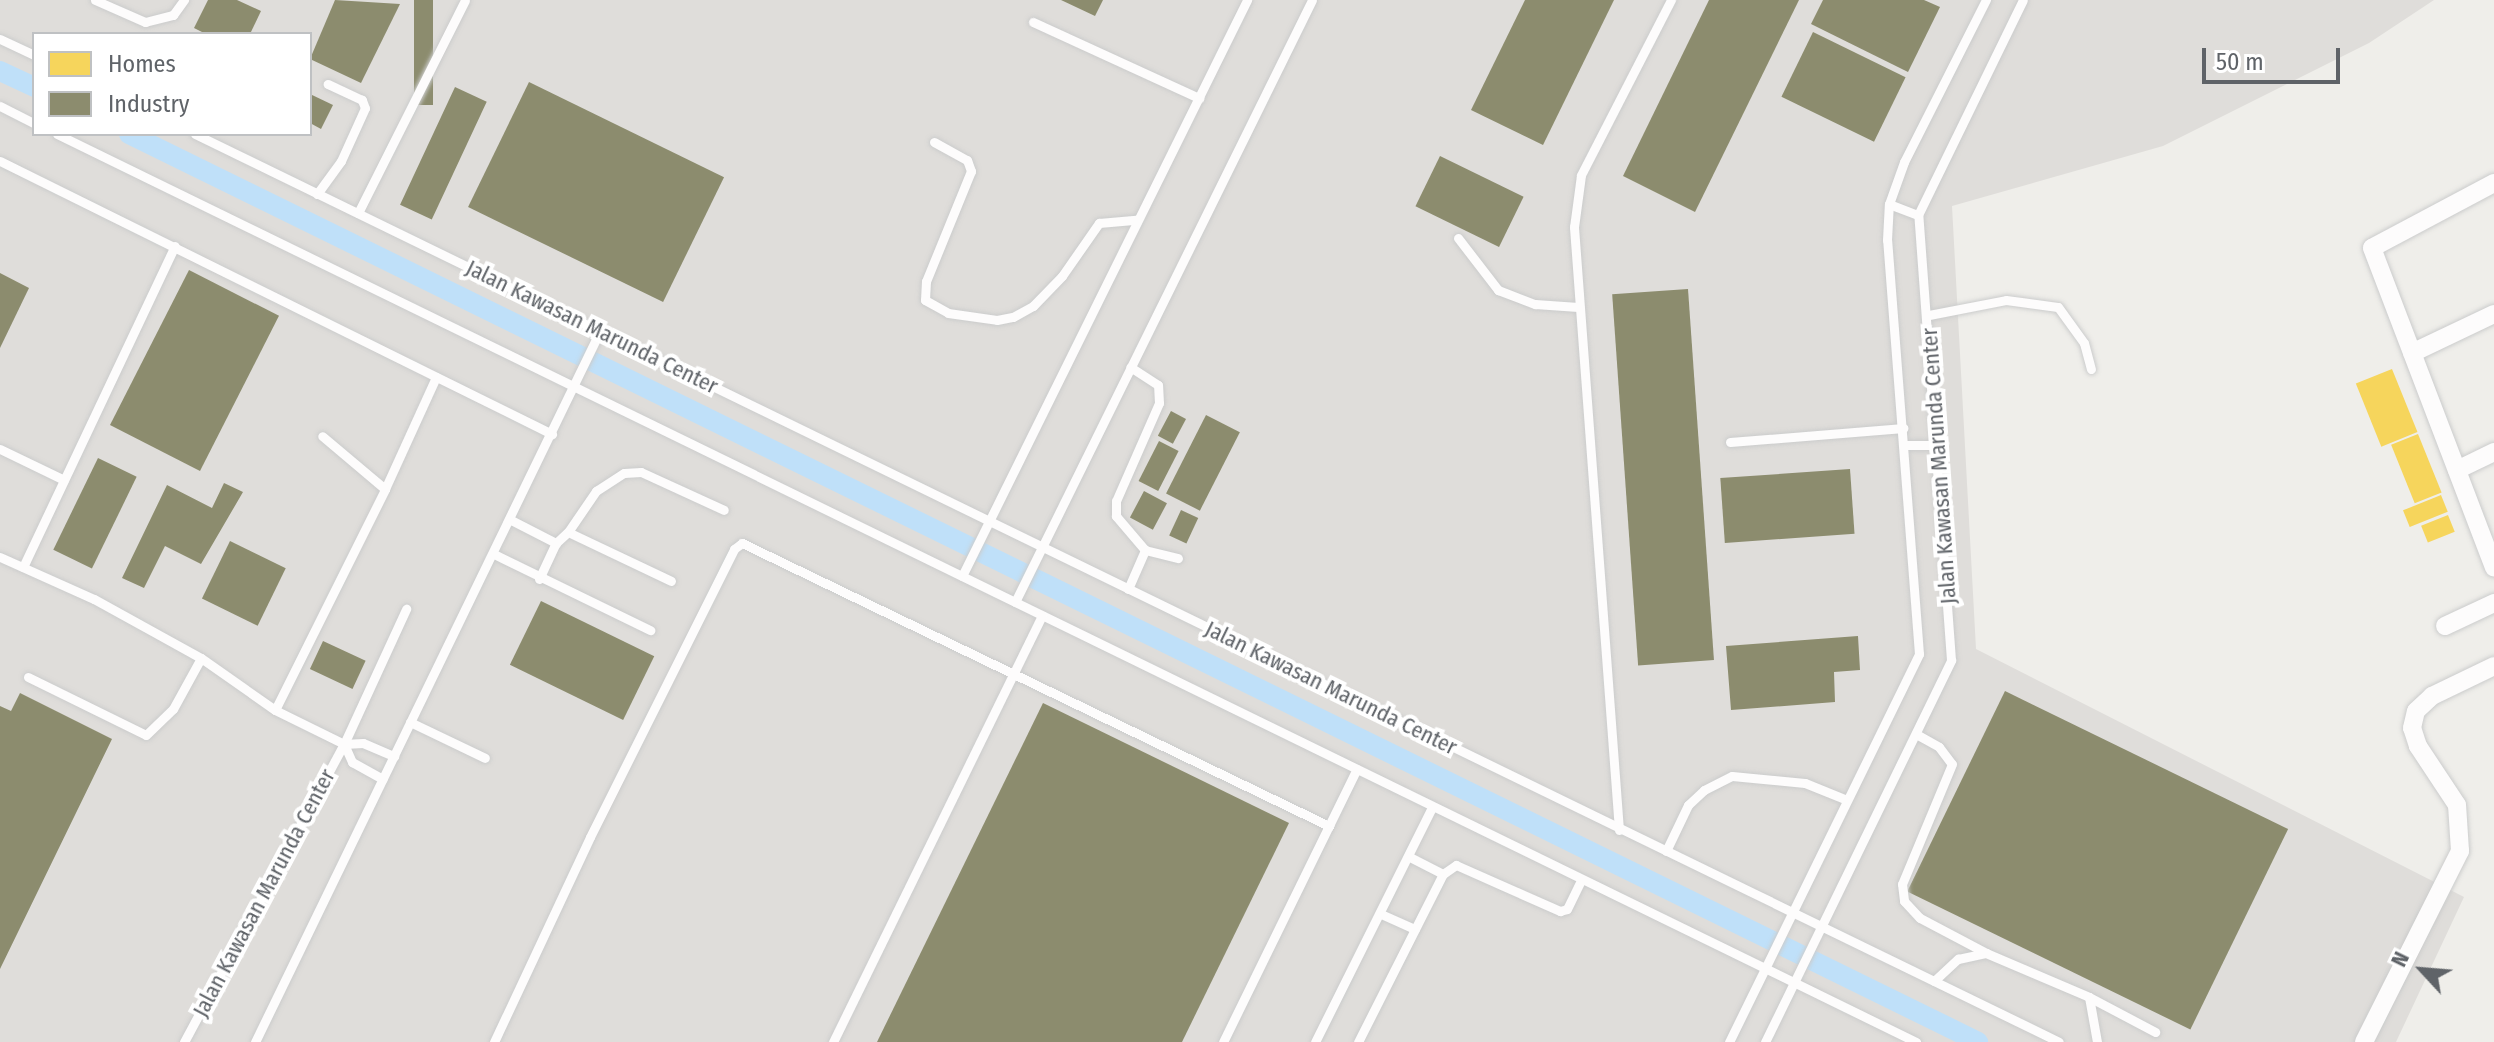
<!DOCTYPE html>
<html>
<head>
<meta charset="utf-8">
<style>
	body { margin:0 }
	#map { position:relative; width:2494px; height:1042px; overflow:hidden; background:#efeeea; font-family:"Fira Sans Condensed",sans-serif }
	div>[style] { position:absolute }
	.industrial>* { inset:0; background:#dfddda }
	.homes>* { inset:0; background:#f6d55c; transform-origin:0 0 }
	.industry>* { inset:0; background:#8c8c6e; transform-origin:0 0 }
	.canal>* { height:20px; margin:-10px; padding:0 10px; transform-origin:10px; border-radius:10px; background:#bfe0f9 }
	.roads { filter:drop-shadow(0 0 2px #cbcccc) drop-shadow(0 0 2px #cbcccc) }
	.lane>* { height:9px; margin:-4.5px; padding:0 4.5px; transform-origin:4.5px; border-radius:4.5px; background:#fdfcfc }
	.street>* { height:18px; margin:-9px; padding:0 9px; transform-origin:9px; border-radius:9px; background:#fdfcfc }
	span { translate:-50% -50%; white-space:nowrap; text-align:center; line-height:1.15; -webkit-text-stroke:8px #fff; paint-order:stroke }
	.street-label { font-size:22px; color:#5f6368 }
	.legend { position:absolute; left:32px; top:32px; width:280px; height:104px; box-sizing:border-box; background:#fff; border:2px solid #bfc1c3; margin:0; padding:10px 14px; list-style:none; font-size:24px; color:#5f6368 }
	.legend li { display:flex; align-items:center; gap:16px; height:40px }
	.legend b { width:40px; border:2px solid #bfc1c3 }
	.north { position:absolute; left:2382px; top:930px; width:80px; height:80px; -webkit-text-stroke:6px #fff; paint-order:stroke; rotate:296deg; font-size:22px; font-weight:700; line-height:32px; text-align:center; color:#5f6368 }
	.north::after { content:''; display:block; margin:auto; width:28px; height:36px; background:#5f6368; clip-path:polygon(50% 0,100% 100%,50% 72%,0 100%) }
	.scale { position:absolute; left:2202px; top:48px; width:138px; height:36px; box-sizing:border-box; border:4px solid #5f6368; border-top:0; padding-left:10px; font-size:24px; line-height:28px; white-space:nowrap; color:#5f6368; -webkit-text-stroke:6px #fff; paint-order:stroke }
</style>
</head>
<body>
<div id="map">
	<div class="industrial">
		<div style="clip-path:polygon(evenodd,0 0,2434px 0,2369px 43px,2163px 146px,1952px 206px,1976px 649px,2464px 897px,2396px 1042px,0 1042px,0 0,34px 34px,310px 34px,310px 134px,34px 134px,34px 34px)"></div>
	</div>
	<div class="homes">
		<div style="left:2392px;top:369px;width:68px;height:39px;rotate:68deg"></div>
		<div style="left:2418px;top:434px;width:63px;height:29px;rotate:68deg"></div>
		<div style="left:2441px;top:495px;width:18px;height:41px;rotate:68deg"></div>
		<div style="left:2448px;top:515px;width:18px;height:29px;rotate:68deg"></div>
	</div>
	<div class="industry">
		<div style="clip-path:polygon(208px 0,237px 0,261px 11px,250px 34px,206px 34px,194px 28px)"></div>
		<div style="clip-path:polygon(335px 0,400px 4px,361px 83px,310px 59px)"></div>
		<div style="left:414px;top:0;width:19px;height:105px"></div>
		<div style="clip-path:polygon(1061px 0,1103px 0,1095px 16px)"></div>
		<div style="clip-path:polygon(1525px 0,1614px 0,1543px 145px,1471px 110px)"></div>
		<div style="clip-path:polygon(1709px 0,1799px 0,1695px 212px,1623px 176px)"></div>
		<div style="clip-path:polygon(1823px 0,1924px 0,1940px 7px,1908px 72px,1811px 24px)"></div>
		<div style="left:1813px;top:32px;width:103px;height:72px;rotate:26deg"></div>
		<div style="left:529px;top:82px;width:217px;height:139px;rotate:26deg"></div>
		<div style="left:455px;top:87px;width:35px;height:130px;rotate:25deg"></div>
		<div style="clip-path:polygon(310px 94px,333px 105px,321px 129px,310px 123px)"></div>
		<div style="left:1440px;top:156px;width:93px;height:56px;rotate:26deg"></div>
		<div style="left:189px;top:270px;width:101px;height:174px;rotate:27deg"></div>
		<div style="clip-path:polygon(0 273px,29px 288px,0 348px)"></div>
		<div style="left:1688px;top:289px;width:372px;height:76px;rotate:86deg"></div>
		<div style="left:1171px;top:411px;width:17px;height:28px;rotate:28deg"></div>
		<div style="left:1206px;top:415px;width:38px;height:88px;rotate:27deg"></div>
		<div style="left:1159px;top:441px;width:22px;height:45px;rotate:27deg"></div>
		<div style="left:98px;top:458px;width:43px;height:102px;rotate:26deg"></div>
		<div style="left:1850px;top:469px;width:65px;height:130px;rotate:86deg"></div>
		<div style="clip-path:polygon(224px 483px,243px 492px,201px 564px,165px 546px,144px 588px,122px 578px,167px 485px,212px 508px)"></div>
		<div style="left:1144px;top:491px;width:26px;height:30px;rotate:28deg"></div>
		<div style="left:1181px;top:510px;width:19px;height:28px;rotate:25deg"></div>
		<div style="left:230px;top:541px;width:62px;height:64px;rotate:26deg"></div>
		<div style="left:541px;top:601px;width:126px;height:71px;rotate:26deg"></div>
		<div style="clip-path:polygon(1858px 636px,1860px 670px,1834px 672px,1835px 702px,1731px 710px,1726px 646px)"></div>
		<div style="left:323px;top:641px;width:47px;height:31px;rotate:25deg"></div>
		<div style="left:2005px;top:691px;width:315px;height:223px;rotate:26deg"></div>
		<div style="clip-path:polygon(20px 693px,112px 739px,0 969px,0 706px,11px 711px)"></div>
		<div style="clip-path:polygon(1043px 703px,1289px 823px,1182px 1042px,877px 1042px)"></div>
	</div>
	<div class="canal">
		<div style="left:0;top:71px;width:38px;rotate:25deg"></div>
		<div style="left:129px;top:134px;width:2060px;rotate:26.15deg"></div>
	</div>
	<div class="roads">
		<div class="lane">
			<div style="left:95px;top:0;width:55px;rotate:23.7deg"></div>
			<div style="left:145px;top:22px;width:29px;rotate:-14deg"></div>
			<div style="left:173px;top:15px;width:19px;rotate:-54deg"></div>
			<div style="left:1033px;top:22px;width:183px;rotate:24.6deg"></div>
			<div style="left:0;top:39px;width:38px;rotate:25deg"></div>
			<div style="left:0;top:106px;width:38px;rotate:27deg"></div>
			<div style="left:57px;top:134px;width:2069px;rotate:26.03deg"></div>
			<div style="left:195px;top:134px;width:2073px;rotate:25.97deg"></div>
			<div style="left:934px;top:142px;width:38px;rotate:29deg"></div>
			<div style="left:967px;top:160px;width:12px;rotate:70deg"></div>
			<div style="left:971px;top:171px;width:119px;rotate:112.2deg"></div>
			<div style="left:926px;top:281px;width:19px;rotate:93deg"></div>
			<div style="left:925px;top:300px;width:26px;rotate:29deg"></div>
			<div style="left:948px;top:313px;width:49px;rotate:8.1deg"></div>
			<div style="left:997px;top:320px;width:16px;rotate:-11deg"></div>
			<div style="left:1013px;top:317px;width:23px;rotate:-29deg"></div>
			<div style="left:1033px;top:306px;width:42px;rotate:-46deg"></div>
			<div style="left:1062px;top:276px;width:65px;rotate:-55.1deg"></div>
			<div style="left:1099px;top:223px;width:37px;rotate:-5deg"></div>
			<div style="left:0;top:161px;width:616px;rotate:26.32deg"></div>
			<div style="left:317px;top:194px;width:41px;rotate:-54deg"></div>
			<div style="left:341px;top:161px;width:58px;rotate:-65.6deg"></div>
			<div style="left:365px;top:108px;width:9px;rotate:-111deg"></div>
			<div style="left:362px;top:100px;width:38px;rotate:-155deg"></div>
			<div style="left:1889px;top:204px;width:31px;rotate:21deg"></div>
			<div style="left:358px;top:213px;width:238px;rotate:-63.3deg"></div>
			<div style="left:1458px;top:238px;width:66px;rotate:52.4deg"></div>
			<div style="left:1498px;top:290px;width:40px;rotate:21deg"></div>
			<div style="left:1535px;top:304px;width:43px;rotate:4deg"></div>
			<div style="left:1929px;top:315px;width:78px;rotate:-11deg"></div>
			<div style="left:2006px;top:300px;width:52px;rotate:7.7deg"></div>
			<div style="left:2058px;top:307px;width:44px;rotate:54.2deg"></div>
			<div style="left:2084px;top:343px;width:27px;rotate:75deg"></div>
			<div style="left:1730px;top:442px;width:174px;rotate:-4.6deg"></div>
			<div style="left:1904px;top:445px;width:32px"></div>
			<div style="left:0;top:449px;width:71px;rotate:25.8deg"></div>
			<div style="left:385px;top:489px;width:123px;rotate:-65.5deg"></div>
			<div style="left:511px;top:520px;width:51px;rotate:27.1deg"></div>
			<div style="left:568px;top:532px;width:50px;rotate:-55.7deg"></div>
			<div style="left:596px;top:491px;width:33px;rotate:-33deg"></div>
			<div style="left:624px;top:473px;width:17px;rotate:-3deg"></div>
			<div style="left:641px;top:472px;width:91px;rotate:24.6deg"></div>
			<div style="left:1145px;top:550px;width:34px;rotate:14deg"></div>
			<div style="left:494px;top:554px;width:174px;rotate:26deg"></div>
			<div style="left:0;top:557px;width:103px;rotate:24.1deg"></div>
			<div style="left:94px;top:599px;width:122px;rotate:28.9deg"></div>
			<div style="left:201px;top:658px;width:90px;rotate:35.1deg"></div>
			<div style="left:275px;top:710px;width:77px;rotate:26.2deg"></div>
			<div style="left:344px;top:744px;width:19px;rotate:-3deg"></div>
			<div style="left:363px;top:743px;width:34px;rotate:23deg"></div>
			<div style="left:23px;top:567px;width:355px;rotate:-64.7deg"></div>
			<div style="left:962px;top:576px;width:643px;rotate:-63.67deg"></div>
			<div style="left:539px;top:579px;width:40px;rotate:-65deg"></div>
			<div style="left:556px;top:543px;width:16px;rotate:-43deg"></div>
			<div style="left:568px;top:532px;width:114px;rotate:25.4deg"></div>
			<div style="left:1128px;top:589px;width:43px;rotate:-66.4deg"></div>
			<div style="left:1145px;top:550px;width:45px;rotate:-130.5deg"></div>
			<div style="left:1116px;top:516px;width:15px;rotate:-90deg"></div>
			<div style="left:1116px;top:501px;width:107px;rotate:-66.3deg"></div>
			<div style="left:1159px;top:403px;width:18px;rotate:-93deg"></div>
			<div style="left:1158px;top:385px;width:33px;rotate:-147deg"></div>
			<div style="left:1015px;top:602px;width:671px;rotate:-63.74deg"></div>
			<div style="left:28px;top:677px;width:131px;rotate:26.2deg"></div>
			<div style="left:146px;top:735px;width:37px;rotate:-44deg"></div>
			<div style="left:173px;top:709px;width:58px;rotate:-61.2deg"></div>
			<div style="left:275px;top:710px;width:247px;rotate:-63.5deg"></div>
			<div style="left:385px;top:489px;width:82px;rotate:-139.9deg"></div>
			<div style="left:410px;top:722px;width:83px;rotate:25.6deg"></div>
			<div style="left:1916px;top:734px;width:26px;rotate:29deg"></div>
			<div style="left:1939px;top:747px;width:21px;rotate:53deg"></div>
			<div style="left:1952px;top:764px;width:130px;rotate:112.6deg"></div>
			<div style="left:1902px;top:884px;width:17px;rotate:83deg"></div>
			<div style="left:1904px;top:901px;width:23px;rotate:47deg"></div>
			<div style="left:1920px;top:918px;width:75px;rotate:27.9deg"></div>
			<div style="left:344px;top:744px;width:20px;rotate:66deg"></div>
			<div style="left:352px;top:762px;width:35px;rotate:29deg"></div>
			<div style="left:1619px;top:830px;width:605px;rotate:-94.27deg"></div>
			<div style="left:1574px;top:227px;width:52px;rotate:-82.3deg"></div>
			<div style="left:1581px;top:175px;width:197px;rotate:-62.8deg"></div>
			<div style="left:1666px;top:851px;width:51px;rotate:-64.4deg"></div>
			<div style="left:1688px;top:805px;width:22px;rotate:-43deg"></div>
			<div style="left:1704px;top:790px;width:31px;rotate:-27deg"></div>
			<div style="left:1732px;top:776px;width:73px;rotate:5.5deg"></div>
			<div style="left:1805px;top:783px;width:45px;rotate:22deg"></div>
			<div style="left:1443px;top:874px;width:16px;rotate:-35deg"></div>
			<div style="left:1456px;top:865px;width:114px;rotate:23.9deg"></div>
			<div style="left:1560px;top:911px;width:7px;rotate:-16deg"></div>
			<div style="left:1567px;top:909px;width:32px;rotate:-64deg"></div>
			<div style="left:1381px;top:914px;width:37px;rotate:24deg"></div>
			<div style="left:1934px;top:981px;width:33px;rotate:-43deg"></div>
			<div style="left:1958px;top:959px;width:29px;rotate:-12deg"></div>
			<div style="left:1986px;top:953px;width:112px;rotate:23.1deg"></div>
			<div style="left:2089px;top:997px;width:46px;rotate:79.9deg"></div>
			<div style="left:2089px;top:997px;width:75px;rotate:27.9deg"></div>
			<div style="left:184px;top:1042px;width:338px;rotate:-61.8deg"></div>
			<div style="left:344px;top:744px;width:149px;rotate:-65.3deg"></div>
			<div style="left:255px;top:1042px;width:790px;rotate:-64.12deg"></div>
			<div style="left:494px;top:1042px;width:226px;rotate:-64.9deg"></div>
			<div style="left:590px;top:837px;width:322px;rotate:-63.4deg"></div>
			<div style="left:734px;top:549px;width:10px;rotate:-37deg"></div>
			<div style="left:742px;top:543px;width:652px;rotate:25.74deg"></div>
			<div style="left:833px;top:1042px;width:475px;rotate:-63.9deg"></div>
			<div style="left:1223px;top:1042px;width:304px;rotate:-63.9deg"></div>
			<div style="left:1315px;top:1042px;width:263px;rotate:-63.5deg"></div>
			<div style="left:1358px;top:1042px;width:188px;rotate:-63.2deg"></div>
			<div style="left:1443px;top:874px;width:39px;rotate:-153deg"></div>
			<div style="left:1729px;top:1042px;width:432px;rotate:-63.9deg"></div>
			<div style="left:1919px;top:654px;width:415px;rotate:-94.4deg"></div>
			<div style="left:1887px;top:240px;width:36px;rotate:-87deg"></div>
			<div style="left:1889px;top:204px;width:45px;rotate:-70.3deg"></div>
			<div style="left:1904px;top:162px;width:182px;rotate:-63.2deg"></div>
			<div style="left:1765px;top:1042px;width:425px;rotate:-64deg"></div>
			<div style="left:1951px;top:660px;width:446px;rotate:-94.2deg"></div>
			<div style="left:1918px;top:215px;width:239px;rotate:-64deg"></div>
		</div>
		<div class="street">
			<div style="left:2494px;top:183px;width:138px;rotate:152deg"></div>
			<div style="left:2372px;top:248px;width:342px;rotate:69.1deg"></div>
			<div style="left:2412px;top:353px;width:91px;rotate:-25.4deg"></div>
			<div style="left:2457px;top:470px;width:41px;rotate:-25.9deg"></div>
			<div style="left:2445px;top:626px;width:54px;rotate:-25.1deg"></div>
			<div style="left:2364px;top:1042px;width:214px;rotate:-63.3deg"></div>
			<div style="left:2460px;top:851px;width:46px;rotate:-93.7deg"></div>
			<div style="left:2457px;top:805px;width:71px;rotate:-123.5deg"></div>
			<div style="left:2418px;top:746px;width:19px;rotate:-108deg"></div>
			<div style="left:2412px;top:728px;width:17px;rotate:-77deg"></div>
			<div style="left:2416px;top:711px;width:22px;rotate:-43deg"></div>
			<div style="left:2432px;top:696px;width:69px;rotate:-25.8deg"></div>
		</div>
	</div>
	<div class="street-label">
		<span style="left:592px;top:327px;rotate:26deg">Jalan Kawasan Marunda Center</span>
		<span style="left:1939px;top:466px;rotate:-94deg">Jalan Kawasan Marunda Center</span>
		<span style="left:1331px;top:688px;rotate:26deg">Jalan Kawasan Marunda Center</span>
		<span style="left:264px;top:893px;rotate:-62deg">Jalan Kawasan Marunda Center</span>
	</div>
	<ul class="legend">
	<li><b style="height:22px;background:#f6d55c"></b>Homes</li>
	<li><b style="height:22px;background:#8c8c6e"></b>Industry</li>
	</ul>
	<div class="north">N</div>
	<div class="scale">50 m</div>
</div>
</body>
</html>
